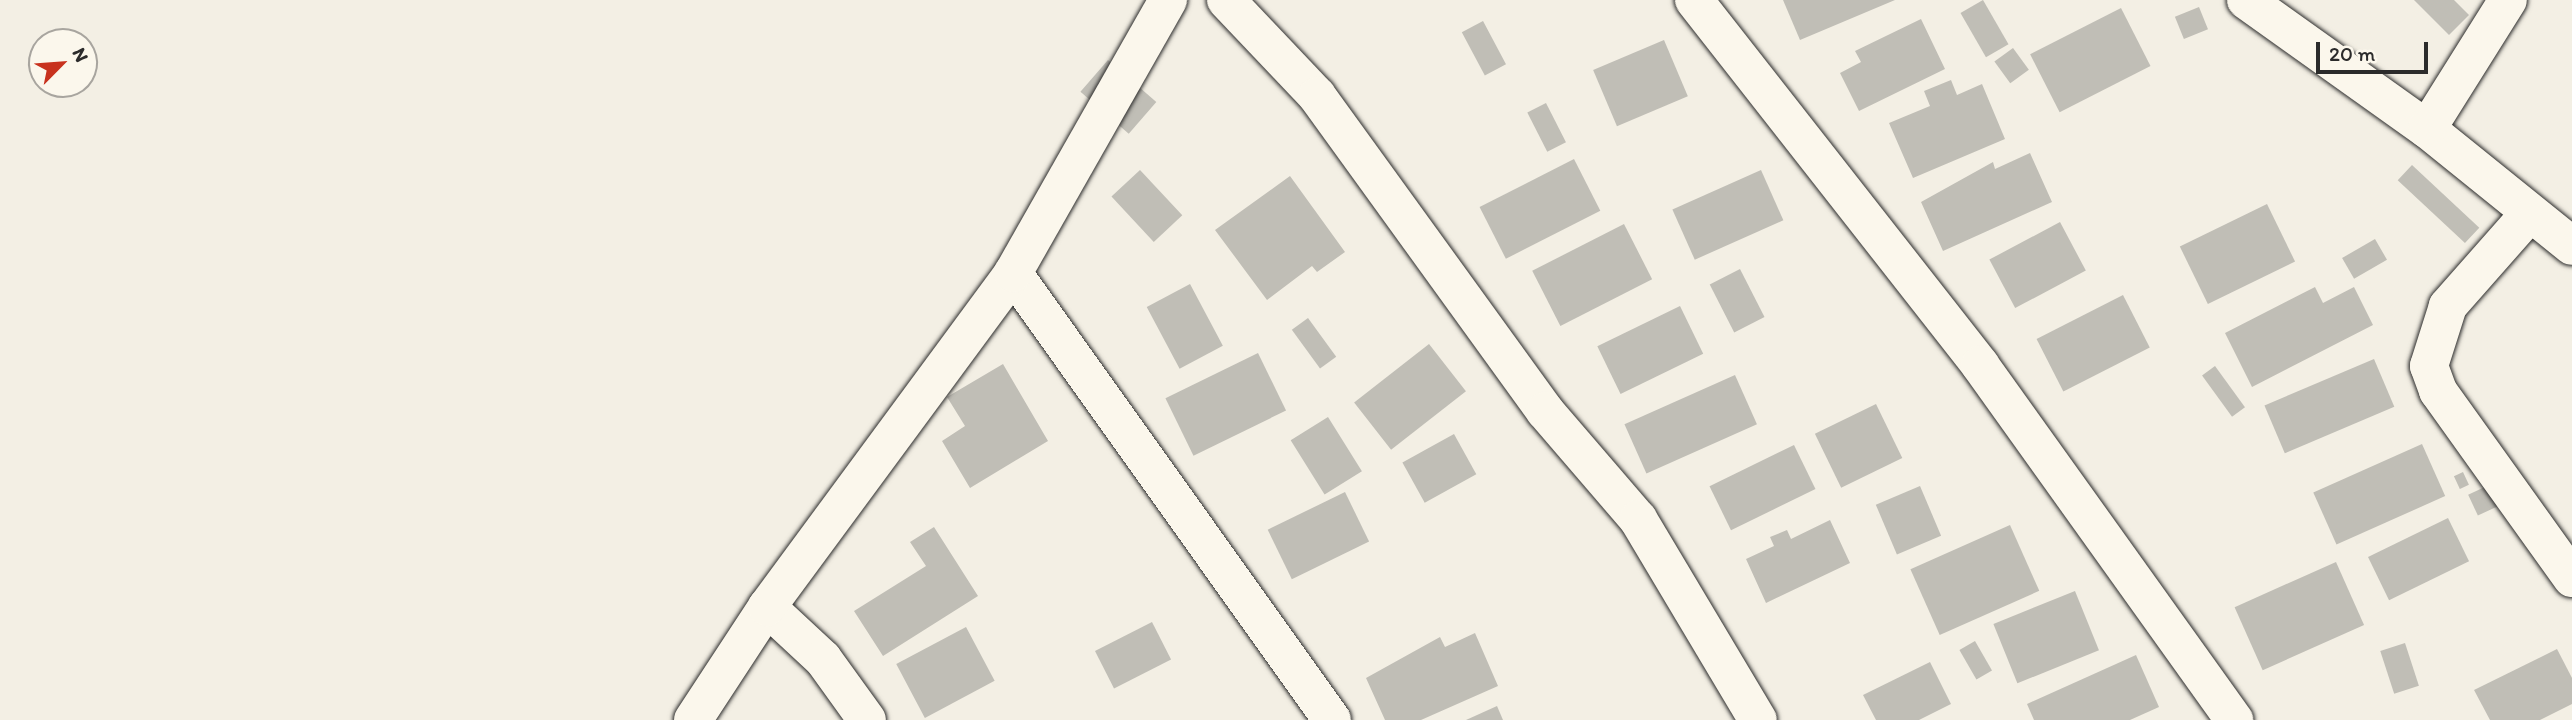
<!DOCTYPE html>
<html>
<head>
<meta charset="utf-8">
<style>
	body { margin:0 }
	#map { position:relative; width:2572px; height:720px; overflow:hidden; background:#f3efe4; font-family:Itim,sans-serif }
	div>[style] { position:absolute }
	.building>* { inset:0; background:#c0beb6; transform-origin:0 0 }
	.roads { filter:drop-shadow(0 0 2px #2b2b2b) drop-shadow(0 0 2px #2b2b2b) }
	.minor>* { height:38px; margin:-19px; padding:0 19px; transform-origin:19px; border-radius:19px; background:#fbf7ec }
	span { translate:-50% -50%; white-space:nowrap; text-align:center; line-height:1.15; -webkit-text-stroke:5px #fbf7ec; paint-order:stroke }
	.north { position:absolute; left:28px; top:28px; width:70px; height:70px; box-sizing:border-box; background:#fbf7ec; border:2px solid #a8a59f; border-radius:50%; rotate:65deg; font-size:19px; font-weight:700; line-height:28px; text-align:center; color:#2b2b2b }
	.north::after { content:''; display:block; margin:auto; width:24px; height:32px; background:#c8321e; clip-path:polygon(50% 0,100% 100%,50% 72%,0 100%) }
	.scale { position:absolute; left:2316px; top:42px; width:112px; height:32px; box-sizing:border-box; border:4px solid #2b2b2b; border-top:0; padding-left:9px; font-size:21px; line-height:24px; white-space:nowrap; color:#2b2b2b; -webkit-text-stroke:5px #fbf7ec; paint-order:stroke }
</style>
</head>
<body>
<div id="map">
	<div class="building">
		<div style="clip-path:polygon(1783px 0,1895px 0,1800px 40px)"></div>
		<div style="left:1983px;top:0;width:51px;height:26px;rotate:60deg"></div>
		<div style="clip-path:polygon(2414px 0,2454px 0,2469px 15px,2449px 35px)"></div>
		<div style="left:2199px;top:7px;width:24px;height:26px;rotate:68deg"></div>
		<div style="left:2121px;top:8px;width:65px;height:102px;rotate:63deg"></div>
		<div style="clip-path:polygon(1921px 19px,1945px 69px,1859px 111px,1840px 73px,1861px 62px,1855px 51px)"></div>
		<div style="left:1483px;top:21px;width:49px;height:24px;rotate:62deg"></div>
		<div style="left:1664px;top:40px;width:61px;height:77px;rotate:67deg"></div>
		<div style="left:2013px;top:48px;width:27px;height:23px;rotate:54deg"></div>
		<div style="left:1108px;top:60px;width:64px;height:42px;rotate:41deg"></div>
		<div style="clip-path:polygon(1951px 80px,1957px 95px,1982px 84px,2005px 139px,1913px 178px,1889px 123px,1930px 106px,1924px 91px)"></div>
		<div style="left:1546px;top:103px;width:44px;height:21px;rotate:63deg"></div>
		<div style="clip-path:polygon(2030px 153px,2052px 202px,1943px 251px,1921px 202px,1993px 162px,1995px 169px)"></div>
		<div style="left:1574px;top:159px;width:58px;height:106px;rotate:63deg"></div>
		<div style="left:2412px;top:165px;width:92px;height:21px;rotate:43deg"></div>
		<div style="left:1140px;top:170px;width:62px;height:39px;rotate:47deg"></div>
		<div style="left:1761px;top:170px;width:55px;height:97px;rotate:66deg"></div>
		<div style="clip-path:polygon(1290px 176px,1345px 252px,1317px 272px,1312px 266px,1267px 300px,1215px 230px)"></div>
		<div style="left:2267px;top:204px;width:64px;height:97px;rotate:64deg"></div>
		<div style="left:2060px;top:222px;width:55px;height:80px;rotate:62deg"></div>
		<div style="left:1624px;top:224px;width:62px;height:103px;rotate:63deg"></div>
		<div style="left:2375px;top:239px;width:24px;height:38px;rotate:60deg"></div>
		<div style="left:1740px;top:269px;width:54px;height:34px;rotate:63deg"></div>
		<div style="left:1190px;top:284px;width:70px;height:49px;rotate:62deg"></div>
		<div style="clip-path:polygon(2315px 287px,2323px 303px,2354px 287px,2373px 325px,2252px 387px,2225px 333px)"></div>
		<div style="left:2123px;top:295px;width:59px;height:97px;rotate:63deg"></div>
		<div style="left:1680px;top:306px;width:53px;height:92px;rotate:64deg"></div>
		<div style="left:1308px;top:318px;width:48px;height:20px;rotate:54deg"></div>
		<div style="left:1429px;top:344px;width:60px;height:95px;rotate:52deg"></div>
		<div style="left:1258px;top:353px;width:64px;height:103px;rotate:64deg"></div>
		<div style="left:2374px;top:359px;width:52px;height:119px;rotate:67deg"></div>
		<div style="clip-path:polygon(1003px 364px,1048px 441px,970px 488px,942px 441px,965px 426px,947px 397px)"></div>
		<div style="left:2215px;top:366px;width:51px;height:16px;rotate:54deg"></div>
		<div style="left:1735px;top:375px;width:54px;height:121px;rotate:66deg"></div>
		<div style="left:1876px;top:404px;width:60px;height:68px;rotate:64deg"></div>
		<div style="left:1328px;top:417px;width:64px;height:44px;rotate:58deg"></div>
		<div style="left:1454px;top:434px;width:46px;height:59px;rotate:61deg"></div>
		<div style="left:2422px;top:444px;width:57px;height:119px;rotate:66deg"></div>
		<div style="left:1794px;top:445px;width:49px;height:94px;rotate:64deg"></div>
		<div style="left:2463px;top:472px;width:14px;height:10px;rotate:65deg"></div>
		<div style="left:2489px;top:485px;width:23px;height:23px;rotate:65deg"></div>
		<div style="left:1920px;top:486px;width:54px;height:48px;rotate:67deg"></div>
		<div style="left:1345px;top:492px;width:55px;height:86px;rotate:64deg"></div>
		<div style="left:2448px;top:518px;width:48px;height:89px;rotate:64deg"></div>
		<div style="clip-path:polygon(1830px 520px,1850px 563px,1766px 603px,1746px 559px,1774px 546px,1770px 537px,1787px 530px,1791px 539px)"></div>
		<div style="left:2010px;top:525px;width:72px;height:109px;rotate:66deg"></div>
		<div style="clip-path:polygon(934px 527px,978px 596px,883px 656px,854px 611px,926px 566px,910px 542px)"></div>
		<div style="left:2336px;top:562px;width:69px;height:111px;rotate:66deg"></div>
		<div style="left:2075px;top:591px;width:64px;height:88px;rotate:68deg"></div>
		<div style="left:1152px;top:622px;width:42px;height:64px;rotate:63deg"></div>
		<div style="left:966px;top:627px;width:61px;height:79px;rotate:62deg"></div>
		<div style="clip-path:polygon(1475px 633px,1498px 686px,1421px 720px,1385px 720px,1366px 678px,1440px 637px,1445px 647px)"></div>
		<div style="left:1975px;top:641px;width:34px;height:18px;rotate:60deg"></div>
		<div style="left:2405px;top:643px;width:45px;height:26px;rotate:72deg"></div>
		<div style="clip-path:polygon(2557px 649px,2572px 678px,2572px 704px,2540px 720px,2490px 720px,2474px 690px)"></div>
		<div style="clip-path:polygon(2136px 655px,2159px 707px,2130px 720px,2034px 720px,2027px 704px)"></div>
		<div style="clip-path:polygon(1930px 662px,1951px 704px,1919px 720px,1876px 720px,1863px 695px)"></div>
		<div style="clip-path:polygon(1497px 706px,1503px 720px,1466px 720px)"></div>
	</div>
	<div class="roads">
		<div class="minor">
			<div style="left:1226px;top:0;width:132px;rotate:46.5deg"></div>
			<div style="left:1317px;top:96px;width:389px;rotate:54.1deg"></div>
			<div style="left:1545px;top:411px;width:143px;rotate:49.3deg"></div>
			<div style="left:1638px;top:519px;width:234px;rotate:59.2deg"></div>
			<div style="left:1694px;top:0;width:464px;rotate:51.9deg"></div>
			<div style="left:1980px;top:365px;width:437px;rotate:54.4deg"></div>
			<div style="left:2246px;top:0;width:222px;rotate:35.5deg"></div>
			<div style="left:2427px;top:129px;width:186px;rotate:38.9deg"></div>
			<div style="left:2427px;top:129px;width:152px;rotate:-57.9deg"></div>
			<div style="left:2529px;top:214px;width:123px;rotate:131.4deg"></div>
			<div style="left:2448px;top:306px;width:63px;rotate:107.6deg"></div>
			<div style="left:2429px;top:366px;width:27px;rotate:70deg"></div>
			<div style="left:2438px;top:391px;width:230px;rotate:54.4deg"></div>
			<div style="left:1013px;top:273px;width:549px;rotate:54.49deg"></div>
			<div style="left:767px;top:607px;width:76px;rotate:42.9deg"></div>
			<div style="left:823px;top:659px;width:75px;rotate:54.2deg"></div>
			<div style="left:693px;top:720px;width:135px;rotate:-56.8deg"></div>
			<div style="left:767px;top:607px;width:415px;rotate:-53.6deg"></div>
			<div style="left:1013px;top:273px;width:314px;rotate:-60.4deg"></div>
		</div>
	</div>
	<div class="north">N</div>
	<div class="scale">20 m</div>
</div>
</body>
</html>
